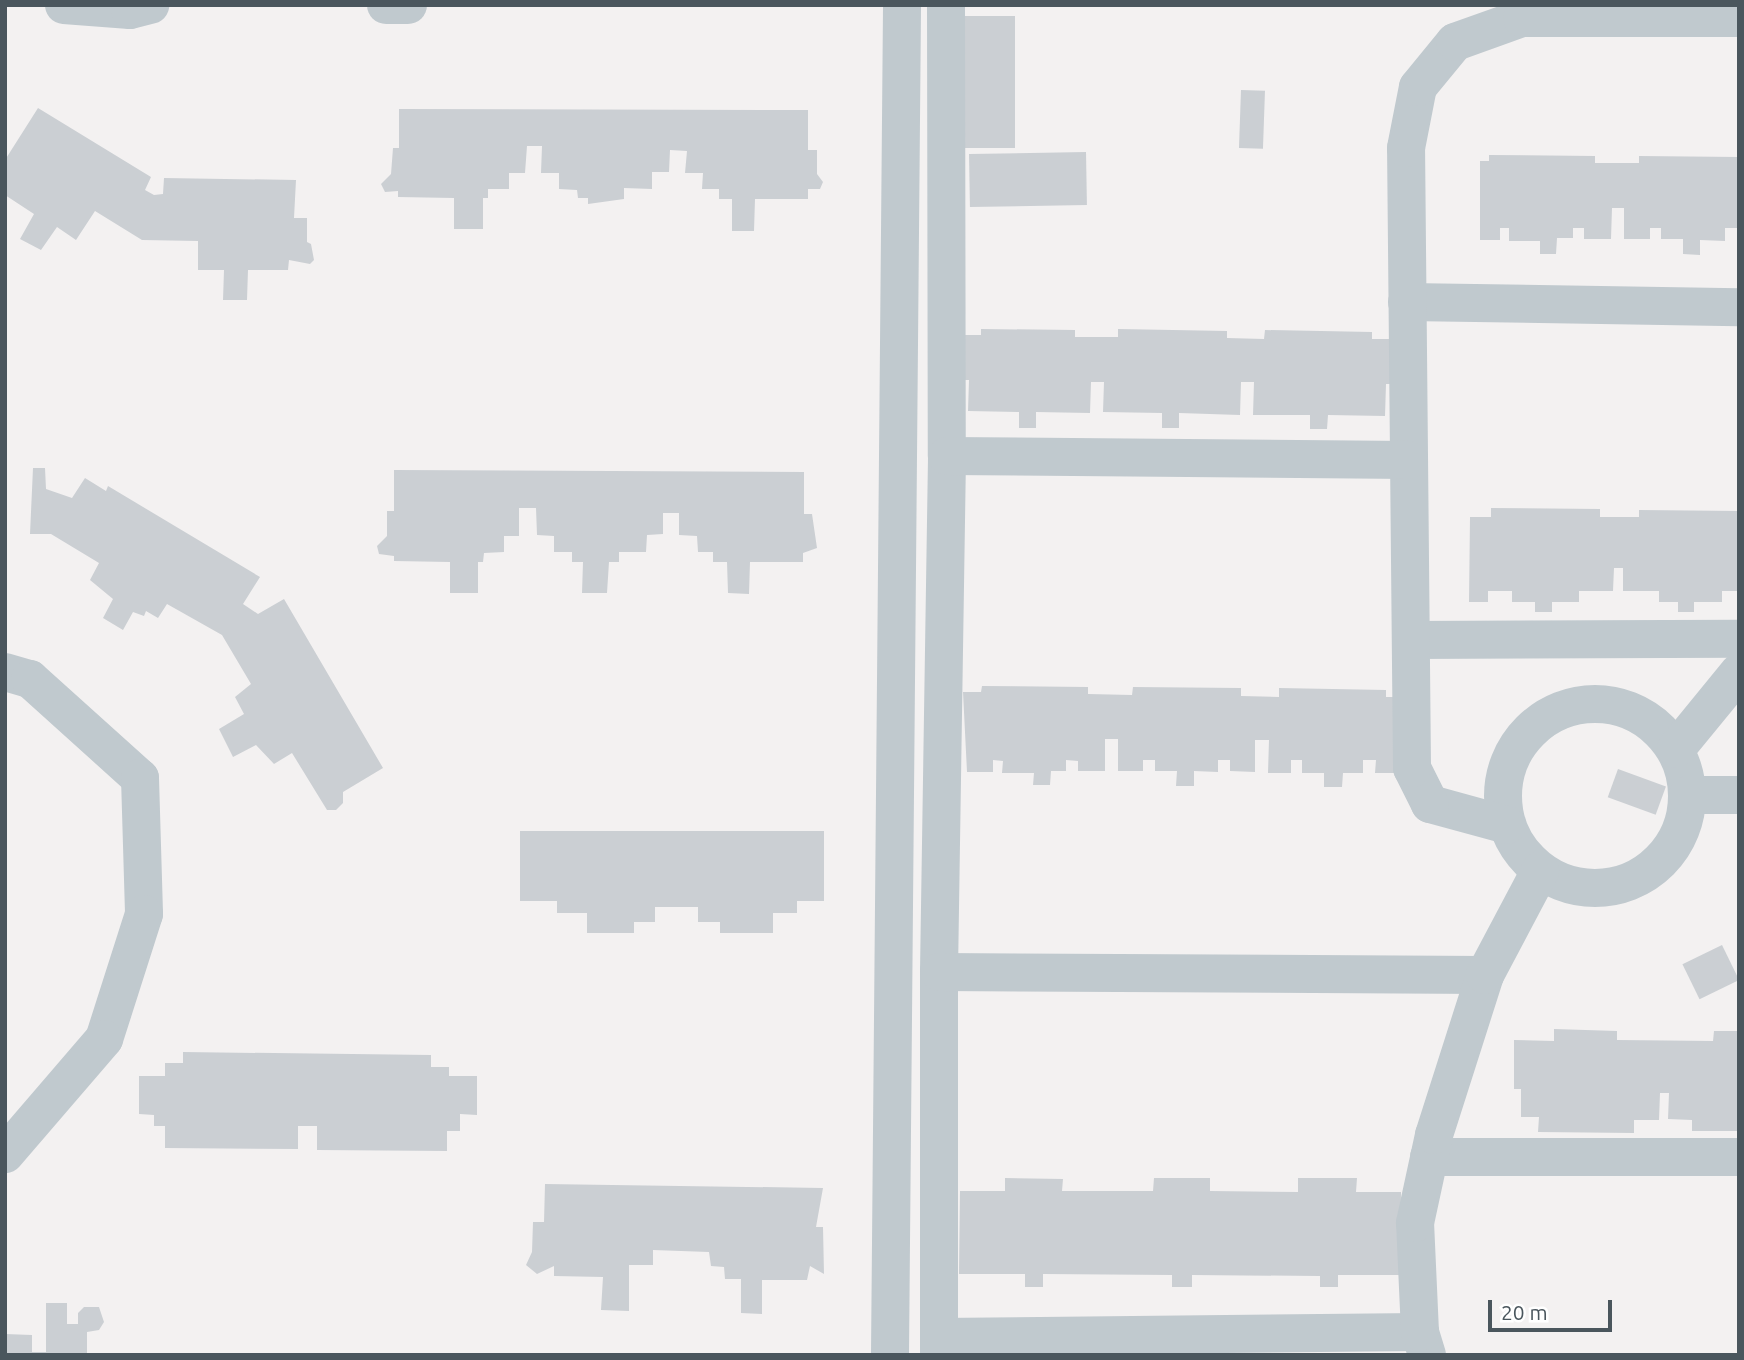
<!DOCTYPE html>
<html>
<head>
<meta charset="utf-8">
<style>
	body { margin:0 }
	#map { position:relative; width:1744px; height:1360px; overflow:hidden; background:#f3f1f1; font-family:Ubuntu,sans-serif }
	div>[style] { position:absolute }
	.building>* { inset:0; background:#cbcfd3; transform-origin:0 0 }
	.minor>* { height:38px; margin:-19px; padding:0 19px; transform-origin:19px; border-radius:19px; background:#c0c9ce }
	.minor>.ring { margin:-19px; padding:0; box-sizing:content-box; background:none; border:38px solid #c0c9ce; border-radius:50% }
	span { translate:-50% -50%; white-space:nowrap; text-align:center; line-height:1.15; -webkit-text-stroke:5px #fff; paint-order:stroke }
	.frame { position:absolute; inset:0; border:7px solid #4a565d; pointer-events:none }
	.scale { position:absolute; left:1488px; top:1300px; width:124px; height:32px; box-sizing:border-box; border:4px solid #4a565d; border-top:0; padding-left:9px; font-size:21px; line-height:24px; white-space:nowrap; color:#4a565d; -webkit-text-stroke:5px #fff; paint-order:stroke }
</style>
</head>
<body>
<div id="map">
	<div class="building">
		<div style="left:955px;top:16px;width:60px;height:132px"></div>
		<div style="left:1241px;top:90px;width:24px;height:58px;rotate:2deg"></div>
		<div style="clip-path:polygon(38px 108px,151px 177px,145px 190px,154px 195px,163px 194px,164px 178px,296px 180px,294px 218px,307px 218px,307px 242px,311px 244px,314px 260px,310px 264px,289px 260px,288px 270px,248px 270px,247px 300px,223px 300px,224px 270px,198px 270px,198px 241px,142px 240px,95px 211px,76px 240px,57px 227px,41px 250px,20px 239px,34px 214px,5px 195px,5px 160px)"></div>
		<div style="clip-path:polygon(399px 109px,808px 110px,808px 150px,817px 150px,817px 174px,823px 182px,820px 189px,808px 189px,808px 199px,755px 199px,754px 231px,732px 231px,732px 199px,719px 199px,719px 189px,702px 189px,703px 173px,685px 173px,687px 151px,670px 150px,669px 172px,652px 172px,652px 189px,624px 188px,624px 199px,588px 204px,588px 198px,578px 198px,577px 190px,559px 189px,559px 173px,541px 173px,542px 146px,527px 146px,525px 173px,509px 173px,509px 189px,488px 189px,488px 198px,483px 198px,483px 229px,454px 229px,454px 198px,398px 197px,398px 191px,385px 192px,381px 184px,391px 174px,393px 148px,399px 148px)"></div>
		<div style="left:1086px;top:152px;width:53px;height:117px;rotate:89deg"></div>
		<div style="clip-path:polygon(1489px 155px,1595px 156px,1595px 163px,1639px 163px,1639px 156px,1739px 157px,1739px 228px,1725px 228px,1725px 241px,1700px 240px,1700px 255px,1683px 254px,1683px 239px,1661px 239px,1661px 228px,1650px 228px,1650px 239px,1624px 239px,1624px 208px,1612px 208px,1611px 239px,1584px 239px,1584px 228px,1573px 228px,1573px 238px,1557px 238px,1556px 254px,1540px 254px,1540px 241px,1509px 241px,1509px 228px,1500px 228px,1500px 240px,1480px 240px,1480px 161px,1489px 161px)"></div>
		<div style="clip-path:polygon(981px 329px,1075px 330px,1075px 337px,1118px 337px,1118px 329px,1227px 331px,1227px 338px,1264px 339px,1265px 330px,1372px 332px,1372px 339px,1392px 339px,1391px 384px,1386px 384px,1385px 416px,1328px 415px,1327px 429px,1310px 429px,1310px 415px,1253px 415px,1254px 382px,1241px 382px,1240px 415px,1179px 413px,1179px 428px,1162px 428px,1162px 413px,1103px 412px,1104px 382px,1091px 382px,1090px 413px,1036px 412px,1036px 428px,1019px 428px,1019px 412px,968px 411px,969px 380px,963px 380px,963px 335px,981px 335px)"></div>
		<div style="clip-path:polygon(33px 468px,45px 468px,46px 489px,72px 498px,85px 478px,106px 491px,108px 486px,260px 577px,243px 604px,258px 614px,284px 599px,383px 768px,343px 792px,343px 803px,336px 810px,327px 810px,292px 753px,274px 764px,256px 745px,233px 757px,219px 729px,244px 714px,235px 697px,251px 684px,222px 635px,167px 604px,158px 618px,146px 611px,144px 616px,133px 612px,123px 630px,103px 618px,113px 599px,90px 580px,99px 563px,51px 534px,30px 534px)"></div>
		<div style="clip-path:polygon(394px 470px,804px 472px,804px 514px,812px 514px,817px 548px,803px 553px,803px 562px,750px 562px,749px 594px,728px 593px,727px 562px,713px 562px,713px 552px,698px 552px,697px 536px,679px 535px,679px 513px,663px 513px,663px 534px,647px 535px,646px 552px,619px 552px,619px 562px,609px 562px,607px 593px,582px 593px,583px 562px,572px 562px,572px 552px,554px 552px,554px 536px,537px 535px,536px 508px,519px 508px,519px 536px,504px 536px,504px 552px,484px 553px,483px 562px,478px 562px,478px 593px,450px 593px,450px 562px,394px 561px,394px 556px,379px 554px,377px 546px,387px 536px,387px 511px,394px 511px)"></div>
		<div style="clip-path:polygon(1491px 508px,1600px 509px,1600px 517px,1639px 517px,1639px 510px,1739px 511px,1739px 591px,1722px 591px,1722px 602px,1694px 602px,1694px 612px,1678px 612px,1678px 602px,1659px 602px,1659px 591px,1623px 591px,1623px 568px,1614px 568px,1613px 591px,1579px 591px,1579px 602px,1552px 602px,1552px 612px,1535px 612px,1535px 602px,1512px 602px,1512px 591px,1488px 591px,1488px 602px,1469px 602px,1470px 517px,1491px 517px)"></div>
		<div style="clip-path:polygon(982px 686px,1088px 687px,1088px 694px,1132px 695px,1133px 687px,1241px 688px,1241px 696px,1279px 697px,1279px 688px,1386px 690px,1386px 697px,1407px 697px,1398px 773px,1375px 773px,1376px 760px,1363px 760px,1363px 773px,1343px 773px,1342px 787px,1324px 787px,1324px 773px,1302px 773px,1302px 760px,1291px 760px,1291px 773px,1268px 773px,1269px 740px,1255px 740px,1255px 772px,1230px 771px,1230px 760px,1218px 760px,1218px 772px,1194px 771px,1194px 786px,1176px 786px,1177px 771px,1155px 771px,1155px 760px,1143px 760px,1143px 771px,1118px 771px,1118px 739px,1105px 739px,1105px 771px,1078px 771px,1078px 761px,1066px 760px,1066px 771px,1051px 771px,1050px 785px,1033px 785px,1034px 773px,1002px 773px,1003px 761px,993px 760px,993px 772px,967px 772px,963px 692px,981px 692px)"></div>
		<div style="left:1618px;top:769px;width:51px;height:30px;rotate:20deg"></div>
		<div style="clip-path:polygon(520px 831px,824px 831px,824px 901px,797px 901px,797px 913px,773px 913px,773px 933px,720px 933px,720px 922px,698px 922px,698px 907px,655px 907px,655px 922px,634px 922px,634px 933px,587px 933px,587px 913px,557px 913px,557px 901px,520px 901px)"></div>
		<div style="left:1722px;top:945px;width:39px;height:44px;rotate:64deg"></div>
		<div style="clip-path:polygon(1554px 1029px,1617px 1031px,1617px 1040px,1713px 1041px,1714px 1031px,1739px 1031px,1739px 1131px,1692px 1131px,1692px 1120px,1668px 1119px,1669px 1093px,1660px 1093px,1659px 1120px,1634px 1120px,1634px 1133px,1538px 1132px,1539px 1117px,1521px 1117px,1521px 1089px,1514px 1089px,1514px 1040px,1554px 1041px)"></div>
		<div style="clip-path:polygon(183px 1052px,431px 1055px,431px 1067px,449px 1067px,449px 1076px,477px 1076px,477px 1115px,460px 1114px,460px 1131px,447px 1131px,447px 1151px,317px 1150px,317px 1126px,298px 1126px,298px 1149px,165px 1148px,165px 1126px,154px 1126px,154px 1115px,139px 1114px,139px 1076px,165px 1076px,165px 1063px,183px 1063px)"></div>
		<div style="clip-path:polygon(1005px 1178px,1063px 1179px,1062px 1191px,1153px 1191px,1154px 1178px,1210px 1178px,1210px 1191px,1298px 1192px,1298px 1178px,1357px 1178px,1356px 1192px,1401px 1192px,1400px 1275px,1338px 1275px,1338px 1287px,1320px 1287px,1320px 1276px,1192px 1275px,1192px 1287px,1172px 1287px,1172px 1275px,1043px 1274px,1043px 1287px,1025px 1287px,1025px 1274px,959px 1274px,960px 1191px,1005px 1191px)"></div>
		<div style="clip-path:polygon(545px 1184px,823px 1188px,816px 1227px,823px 1227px,824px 1274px,810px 1266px,807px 1280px,762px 1280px,762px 1314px,741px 1313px,741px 1279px,725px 1279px,724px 1267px,711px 1266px,709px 1252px,653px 1250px,653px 1265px,629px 1265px,629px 1311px,601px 1310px,603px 1277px,554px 1276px,554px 1266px,537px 1274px,526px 1265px,532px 1252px,533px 1222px,544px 1222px)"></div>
		<div style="clip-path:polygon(46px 1303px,67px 1303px,67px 1324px,78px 1324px,78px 1313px,84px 1307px,99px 1307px,104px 1322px,99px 1330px,87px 1332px,87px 1355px,5px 1355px,5px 1334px,32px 1335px,32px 1352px,46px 1352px)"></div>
	</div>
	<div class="minor">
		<div style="left:64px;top:5px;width:66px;rotate:4.3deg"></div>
		<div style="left:130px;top:10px;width:21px;rotate:-14deg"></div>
		<div style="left:386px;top:5px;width:22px"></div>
		<div style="left:946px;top:5px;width:451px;rotate:89.9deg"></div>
		<div style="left:1407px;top:302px;width:332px;rotate:0.9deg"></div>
		<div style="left:1411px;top:640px;width:328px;rotate:-0.2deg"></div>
		<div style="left:5px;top:672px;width:26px;rotate:16deg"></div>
		<div style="left:30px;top:679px;width:148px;rotate:42deg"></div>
		<div style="left:140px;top:778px;width:136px;rotate:88.3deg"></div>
		<div style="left:144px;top:914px;width:131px;rotate:107.7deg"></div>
		<div style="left:104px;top:1039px;width:152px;rotate:130.7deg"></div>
		<div class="ring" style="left:1503px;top:704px;width:146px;height:146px"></div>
		<div style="left:1676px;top:749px;width:99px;rotate:-50.7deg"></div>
		<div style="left:1688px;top:795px;width:51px"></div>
		<div style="left:1507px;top:825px;width:80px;rotate:-164.7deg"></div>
		<div style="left:1430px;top:804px;width:40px;rotate:-116.6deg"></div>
		<div style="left:1412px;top:768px;width:620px;rotate:-90.55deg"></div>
		<div style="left:1406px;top:148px;width:62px;rotate:-78.9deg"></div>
		<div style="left:1418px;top:87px;width:58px;rotate:-50.6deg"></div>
		<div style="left:1455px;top:42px;width:71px;rotate:-19.7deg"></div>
		<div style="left:1522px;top:18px;width:217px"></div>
		<div style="left:939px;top:972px;width:516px;rotate:-89.11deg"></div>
		<div style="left:947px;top:456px;width:462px;rotate:0.5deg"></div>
		<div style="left:1429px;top:1157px;width:310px"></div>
		<div style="left:939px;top:1337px;width:481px;rotate:-0.6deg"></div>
		<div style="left:890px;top:1355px;width:1350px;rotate:-89.49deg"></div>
		<div style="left:939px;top:1355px;width:383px;rotate:-90deg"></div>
		<div style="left:939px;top:972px;width:546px;rotate:0.31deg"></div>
		<div style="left:1427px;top:1355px;width:24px;rotate:-107deg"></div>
		<div style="left:1420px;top:1332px;width:109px;rotate:-92.6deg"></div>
		<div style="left:1415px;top:1223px;width:90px;rotate:-77.8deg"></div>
		<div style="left:1434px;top:1135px;width:168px;rotate:-72.3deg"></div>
		<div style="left:1485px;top:975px;width:118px;rotate:-62.1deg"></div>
	</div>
	<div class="frame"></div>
	<div class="scale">20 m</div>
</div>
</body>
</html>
